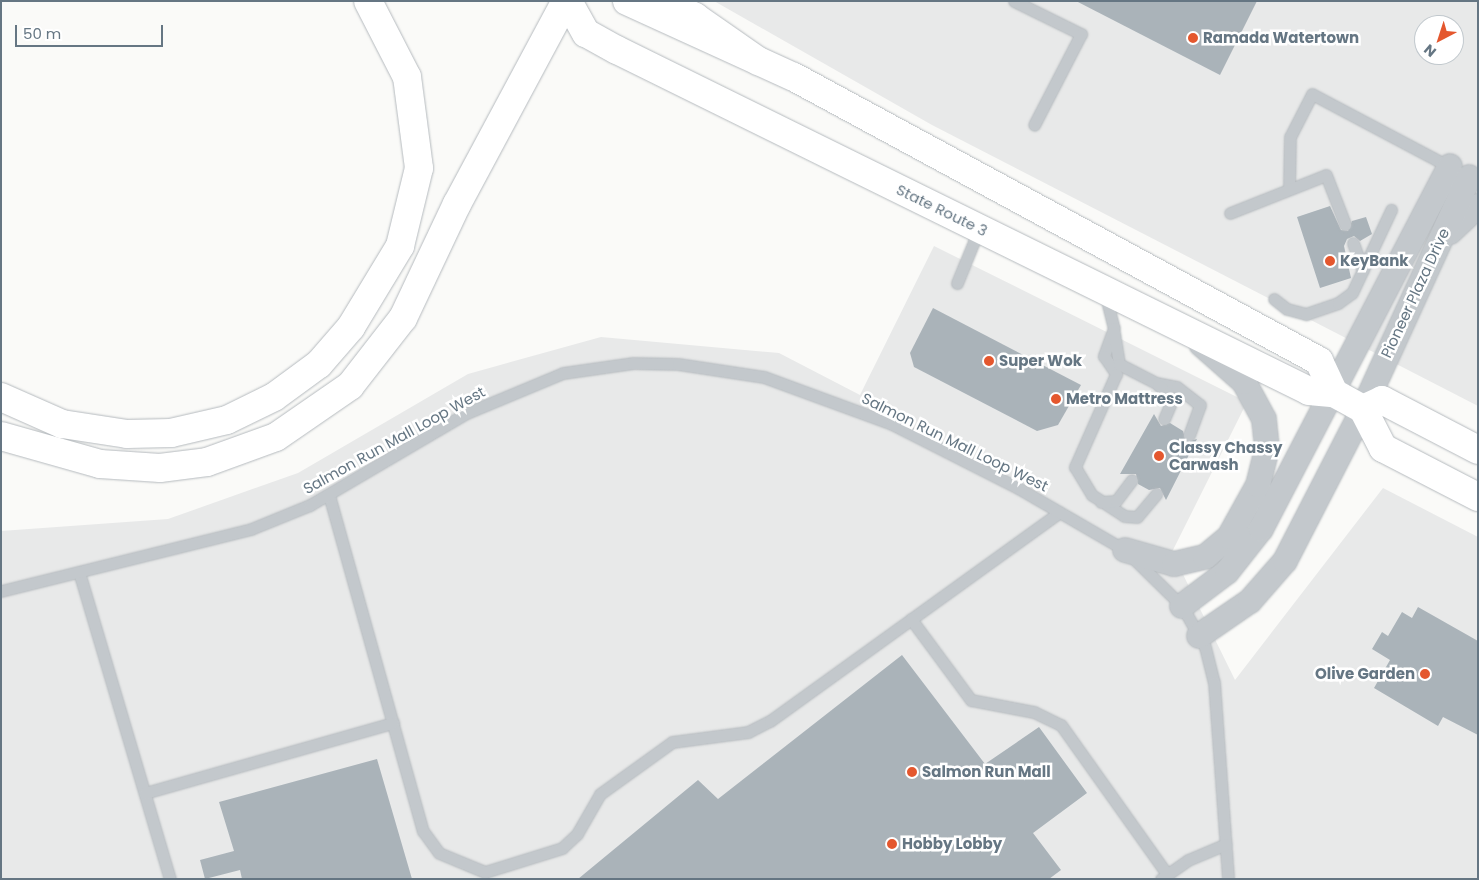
<!DOCTYPE html>
<html>
<head>
<meta charset="utf-8">
<style>
	body { margin:0 }
	#map { position:relative; width:1479px; height:880px; overflow:hidden; background:#fafaf8; font-family:Poppins,sans-serif }
	div>[style] { position:absolute }
	.built>* { inset:0; background:#e8e9e9 }
	.building>* { inset:0; background:#aab3b9 }
	.roads { filter:drop-shadow(0 0 1px #b5babe) drop-shadow(0 0 1px #b5babe) }
	.service>* { height:11px; margin:-5.5px; padding:0 5.5px; transform-origin:5.5px; border-radius:5.5px; background:#c3c8cc }
	.minor>* { height:24px; margin:-12px; padding:0 12px; transform-origin:12px; border-radius:12px; background:#c3c8cc }
	.primary>* { height:28px; margin:-14px; padding:0 14px; transform-origin:14px; border-radius:14px; background:#fff }
	.motorway>* { height:28px; margin:-14px; padding:0 14px; transform-origin:14px; border-radius:14px; background:#fff }
	.dots>* { width:14px; height:14px; translate:-50% -50%; box-sizing:border-box; border:2px solid #fff; border-radius:50% }
	span { translate:-50% -50%; white-space:nowrap; text-align:center; line-height:1.15; -webkit-text-stroke:5px #fff; paint-order:stroke }
	.poi-label { font-size:15px; color:#657683; font-weight:700 }
	.left { translate:0 -50%; text-align:left }
	.right { translate:-100% -50%; text-align:right }
	.street-label { font-size:15px; color:#657683 }
	.frame { position:absolute; inset:0; border:2px solid #657683; pointer-events:none }
	.north { position:absolute; left:1414px; top:15px; width:50px; height:50px; box-sizing:border-box; background:#fff; border:1px solid #c1c8cd; border-radius:50%; rotate:220deg; font-size:14px; font-weight:700; line-height:20px; text-align:center; color:#657683 }
	.north::after { content:''; display:block; margin:auto; width:18px; height:22px; background:#e4572e; clip-path:polygon(50% 0,100% 100%,50% 72%,0 100%) }
	.scale { position:absolute; left:15px; top:25px; width:148px; height:22px; box-sizing:border-box; border:2px solid #657683; border-top:0; padding-left:6px; font-size:15px; line-height:18px; white-space:nowrap; color:#657683; -webkit-text-stroke:4px #fff; paint-order:stroke }
</style>
</head>
<body>
<div id="map">
	<div class="built">
		<div style="clip-path:polygon(evenodd,714px 1px,1478px 1px,1478px 406px,932px 125px,714px 1px,1424px 25px,1454px 25px,1454px 55px,1424px 55px,1424px 25px)"></div>
		<div style="clip-path:polygon(934px 246px,1247px 402px,1172px 552px,1235px 680px,1383px 488px,1478px 537px,1478px 879px,1px 879px,1px 531px,168px 519px,298px 473px,468px 374px,601px 337px,779px 353px,860px 395px)"></div>
	</div>
	<div class="building">
		<div style="clip-path:polygon(1076px 1px,1257px 1px,1220px 75px)"></div>
		<div style="clip-path:polygon(1330px 206px,1341px 230px,1348px 231px,1352px 221px,1366px 217px,1372px 234px,1360px 241px,1354px 236px,1347px 239px,1344px 246px,1351px 278px,1320px 288px,1297px 217px)"></div>
		<div style="clip-path:polygon(933px 308px,1081px 385px,1058px 425px,1037px 431px,914px 367px,910px 353px)"></div>
		<div style="clip-path:polygon(1154px 414px,1161px 426px,1170px 423px,1183px 431px,1186px 442px,1197px 439px,1166px 500px,1160px 488px,1149px 490px,1138px 484px,1136px 474px,1120px 474px)"></div>
		<div style="clip-path:polygon(1418px 607px,1478px 641px,1478px 735px,1443px 717px,1438px 726px,1374px 688px,1390px 660px,1372px 649px,1382px 632px,1388px 636px,1402px 612px,1412px 618px)"></div>
		<div style="clip-path:polygon(902px 655px,985px 764px,1039px 727px,1087px 793px,1033px 833px,1061px 870px,1049px 879px,578px 879px,698px 780px,718px 799px)"></div>
		<div style="clip-path:polygon(377px 759px,412px 879px,242px 879px,240px 870px,205px 879px,200px 860px,234px 851px,219px 802px)"></div>
	</div>
	<div class="roads">
		<div class="service">
			<div style="left:1014px;top:1px;width:75px;rotate:26.2deg"></div>
			<div style="left:1081px;top:34px;width:102px;rotate:117.3deg"></div>
			<div style="left:1289px;top:188px;width:51px;rotate:-88.9deg"></div>
			<div style="left:1290px;top:137px;width:48px;rotate:-62.9deg"></div>
			<div style="left:1312px;top:94px;width:158px;rotate:27.9deg"></div>
			<div style="left:1230px;top:213px;width:103px;rotate:-21.6deg"></div>
			<div style="left:1326px;top:175px;width:53px;rotate:68.8deg"></div>
			<div style="left:1353px;top:243px;width:29px;rotate:70deg"></div>
			<div style="left:957px;top:283px;width:58px;rotate:-67.8deg"></div>
			<div style="left:1105px;top:293px;width:36px;rotate:76deg"></div>
			<div style="left:1114px;top:328px;width:30px;rotate:110deg"></div>
			<div style="left:1104px;top:356px;width:22px;rotate:56deg"></div>
			<div style="left:1116px;top:374px;width:102px;rotate:113.8deg"></div>
			<div style="left:1075px;top:467px;width:33px;rotate:59deg"></div>
			<div style="left:1092px;top:495px;width:38px;rotate:33deg"></div>
			<div style="left:1124px;top:516px;width:13px;rotate:4deg"></div>
			<div style="left:1137px;top:517px;width:30px;rotate:-50deg"></div>
			<div style="left:1274px;top:299px;width:16px;rotate:38deg"></div>
			<div style="left:1287px;top:309px;width:20px;rotate:15deg"></div>
			<div style="left:1306px;top:314px;width:34px;rotate:-19deg"></div>
			<div style="left:1338px;top:303px;width:17px;rotate:-36deg"></div>
			<div style="left:1352px;top:293px;width:92px;rotate:-64.8deg"></div>
			<div style="left:1114px;top:332px;width:32px;rotate:81deg"></div>
			<div style="left:1119px;top:364px;width:42px;rotate:27.2deg"></div>
			<div style="left:1156px;top:383px;width:21px;rotate:11deg"></div>
			<div style="left:1177px;top:387px;width:29px;rotate:38deg"></div>
			<div style="left:1200px;top:405px;width:32px;rotate:110deg"></div>
			<div style="left:1158px;top:385px;width:13px;rotate:39deg"></div>
			<div style="left:1168px;top:393px;width:12px;rotate:81deg"></div>
			<div style="left:1170px;top:405px;width:15px;rotate:113deg"></div>
			<div style="left:329px;top:495px;width:349px;rotate:74.4deg"></div>
			<div style="left:423px;top:831px;width:27px;rotate:54deg"></div>
			<div style="left:439px;top:853px;width:50px;rotate:22.4deg"></div>
			<div style="left:485px;top:872px;width:81px;rotate:-17.3deg"></div>
			<div style="left:562px;top:848px;width:21px;rotate:-43deg"></div>
			<div style="left:577px;top:834px;width:46px;rotate:-60.1deg"></div>
			<div style="left:600px;top:794px;width:89px;rotate:-35.8deg"></div>
			<div style="left:672px;top:742px;width:77px;rotate:-7.5deg"></div>
			<div style="left:748px;top:732px;width:25px;rotate:-27deg"></div>
			<div style="left:770px;top:721px;width:357px;rotate:-35.8deg"></div>
			<div style="left:1101px;top:502px;width:15px;rotate:-4deg"></div>
			<div style="left:1116px;top:501px;width:26px;rotate:-53deg"></div>
			<div style="left:79px;top:572px;width:320px;rotate:73.5deg"></div>
			<div style="left:1px;top:591px;width:258px;rotate:-13.9deg"></div>
			<div style="left:251px;top:529px;width:64px;rotate:-22.1deg"></div>
			<div style="left:310px;top:505px;width:182px;rotate:-30.4deg"></div>
			<div style="left:467px;top:413px;width:104px;rotate:-22.6deg"></div>
			<div style="left:563px;top:373px;width:71px;rotate:-8.1deg"></div>
			<div style="left:633px;top:363px;width:45px;rotate:1.3deg"></div>
			<div style="left:678px;top:364px;width:87px;rotate:8.6deg"></div>
			<div style="left:764px;top:377px;width:136px;rotate:20.2deg"></div>
			<div style="left:892px;top:424px;width:141px;rotate:26.9deg"></div>
			<div style="left:1018px;top:488px;width:124px;rotate:30.1deg"></div>
			<div style="left:1125px;top:550px;width:80px;rotate:44.5deg"></div>
			<div style="left:1182px;top:606px;width:47px;rotate:60.7deg"></div>
			<div style="left:1205px;top:647px;width:36px;rotate:76deg"></div>
			<div style="left:1214px;top:682px;width:197px;rotate:85.9deg"></div>
			<div style="left:911px;top:619px;width:101px;rotate:53.5deg"></div>
			<div style="left:971px;top:700px;width:64px;rotate:10.8deg"></div>
			<div style="left:1034px;top:712px;width:30px;rotate:26deg"></div>
			<div style="left:1061px;top:725px;width:183px;rotate:54.6deg"></div>
			<div style="left:145px;top:793px;width:258px;rotate:-15.8deg"></div>
			<div style="left:1161px;top:879px;width:33px;rotate:-35deg"></div>
			<div style="left:1188px;top:860px;width:41px;rotate:-22.8deg"></div>
		</div>
		<div class="minor">
			<div style="left:1450px;top:232px;width:38px;rotate:-43deg"></div>
			<div style="left:1125px;top:550px;width:51px;rotate:15.9deg"></div>
			<div style="left:1174px;top:564px;width:32px;rotate:-13deg"></div>
			<div style="left:1205px;top:557px;width:31px;rotate:-40deg"></div>
			<div style="left:1229px;top:537px;width:60px;rotate:-60.9deg"></div>
			<div style="left:1258px;top:485px;width:38px;rotate:-76deg"></div>
			<div style="left:1267px;top:448px;width:29px;rotate:-96deg"></div>
			<div style="left:1264px;top:419px;width:42px;rotate:-118.4deg"></div>
			<div style="left:1244px;top:382px;width:57px;rotate:-138.5deg"></div>
			<div style="left:1182px;top:606px;width:56px;rotate:-37.1deg"></div>
			<div style="left:1227px;top:572px;width:55px;rotate:-51.7deg"></div>
			<div style="left:1261px;top:529px;width:409px;rotate:-62.5deg"></div>
			<div style="left:1199px;top:636px;width:62px;rotate:-34.5deg"></div>
			<div style="left:1250px;top:601px;width:53px;rotate:-48.8deg"></div>
			<div style="left:1285px;top:561px;width:171px;rotate:-62.8deg"></div>
			<div style="left:1363px;top:409px;width:255px;rotate:-65.4deg"></div>
		</div>
		<div class="primary">
			<div style="left:568px;top:1px;width:37px;rotate:61deg"></div>
			<div style="left:586px;top:33px;width:35px;rotate:29deg"></div>
			<div style="left:617px;top:50px;width:771px;rotate:26.23deg"></div>
			<div style="left:1309px;top:391px;width:25px;rotate:5deg"></div>
			<div style="left:1334px;top:393px;width:33px;rotate:29deg"></div>
			<div style="left:627px;top:1px;width:183px;rotate:24.5deg"></div>
			<div style="left:794px;top:77px;width:597px;rotate:28.41deg"></div>
			<div style="left:1319px;top:361px;width:35px;rotate:65deg"></div>
			<div style="left:1363px;top:409px;width:44px;rotate:62.9deg"></div>
			<div style="left:1383px;top:448px;width:107px;rotate:27.3deg"></div>
			<div style="left:1363px;top:409px;width:21px;rotate:-25deg"></div>
			<div style="left:1382px;top:400px;width:108px;rotate:27.5deg"></div>
		</div>
		<div class="motorway">
			<div style="left:661px;top:1px;width:38px;rotate:25deg"></div>
			<div style="left:695px;top:17px;width:77px;rotate:34.9deg"></div>
			<div style="left:1px;top:397px;width:67px;rotate:23.9deg"></div>
			<div style="left:62px;top:424px;width:66px;rotate:8.7deg"></div>
			<div style="left:127px;top:434px;width:44px;rotate:-1.3deg"></div>
			<div style="left:171px;top:433px;width:57px;rotate:-13.1deg"></div>
			<div style="left:227px;top:420px;width:52px;rotate:-26.1deg"></div>
			<div style="left:274px;top:397px;width:56px;rotate:-36.3deg"></div>
			<div style="left:319px;top:364px;width:49px;rotate:-49.1deg"></div>
			<div style="left:351px;top:327px;width:95px;rotate:-58.8deg"></div>
			<div style="left:400px;top:246px;width:80px;rotate:-76.3deg"></div>
			<div style="left:419px;top:168px;width:92px;rotate:-97.5deg"></div>
			<div style="left:407px;top:77px;width:85px;rotate:-117.2deg"></div>
			<div style="left:1px;top:436px;width:103px;rotate:15.8deg"></div>
			<div style="left:100px;top:464px;width:60px;rotate:3.8deg"></div>
			<div style="left:160px;top:468px;width:47px;rotate:-7.3deg"></div>
			<div style="left:207px;top:462px;width:73px;rotate:-19.9deg"></div>
			<div style="left:276px;top:437px;width:90px;rotate:-34.6deg"></div>
			<div style="left:350px;top:386px;width:86px;rotate:-52.1deg"></div>
			<div style="left:403px;top:318px;width:126px;rotate:-64.7deg"></div>
			<div style="left:457px;top:204px;width:230px;rotate:-61.8deg"></div>
		</div>
	</div>
	<div class="dots">
		<div style="left:1193px;top:38px;background:#e4572e"></div>
		<div style="left:1330px;top:261px;background:#e4572e"></div>
		<div style="left:989px;top:361px;background:#e4572e"></div>
		<div style="left:1056px;top:399px;background:#e4572e"></div>
		<div style="left:1159px;top:456px;background:#e4572e"></div>
		<div style="left:1425px;top:674px;background:#e4572e"></div>
		<div style="left:912px;top:772px;background:#e4572e"></div>
		<div style="left:892px;top:844px;background:#e4572e"></div>
	</div>
	<div class="poi-label">
		<span class="left" style="left:1203px;top:38px">Ramada Watertown</span>
		<span class="left" style="left:1340px;top:261px">KeyBank</span>
		<span class="left" style="left:999px;top:361px">Super Wok</span>
		<span class="left" style="left:1066px;top:399px">Metro Mattress</span>
		<span class="left" style="left:1169px;top:456px">Classy Chassy<br>Carwash</span>
		<span class="right" style="left:1415px;top:674px">Olive Garden</span>
		<span class="left" style="left:922px;top:772px">Salmon Run Mall</span>
		<span class="left" style="left:902px;top:844px">Hobby Lobby</span>
	</div>
	<div class="street-label">
		<span style="left:942px;top:210px;rotate:26deg">State Route 3</span>
		<span style="left:1415px;top:293px;rotate:-65deg">Pioneer Plaza Drive</span>
		<span style="left:394px;top:440px;rotate:-29deg">Salmon Run Mall Loop West</span>
		<span style="left:955px;top:442px;rotate:26deg">Salmon Run Mall Loop West</span>
	</div>
	<div class="frame"></div>
	<div class="north">N</div>
	<div class="scale">50 m</div>
</div>
</body>
</html>
